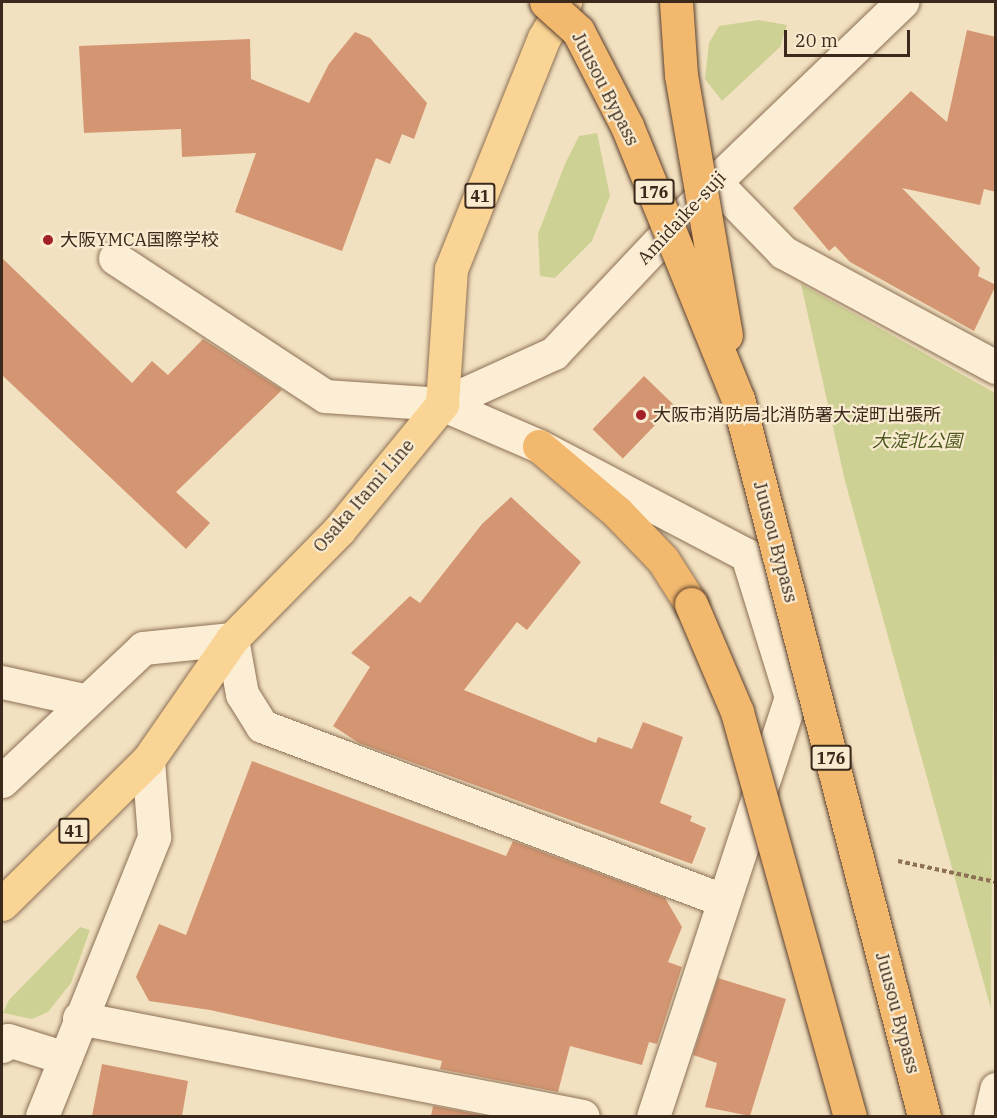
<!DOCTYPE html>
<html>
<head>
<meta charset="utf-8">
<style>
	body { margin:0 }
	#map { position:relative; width:997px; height:1118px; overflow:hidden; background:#f2e1c0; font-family:"IBM Plex Serif","Noto Sans JP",serif }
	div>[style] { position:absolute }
	.green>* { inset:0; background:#cdd193 }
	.building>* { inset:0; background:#d49672; transform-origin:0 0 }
	.path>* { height:4px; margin-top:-2px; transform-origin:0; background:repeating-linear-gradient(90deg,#8d7056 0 4.5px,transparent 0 7.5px) }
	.roads { filter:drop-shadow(0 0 2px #8d7056) drop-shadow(0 0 2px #8d7056) }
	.minor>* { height:33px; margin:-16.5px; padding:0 16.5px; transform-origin:16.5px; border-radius:16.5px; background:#fceed4 }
	.tertiary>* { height:33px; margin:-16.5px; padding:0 16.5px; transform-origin:16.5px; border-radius:16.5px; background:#fceed4 }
	.primary>* { height:33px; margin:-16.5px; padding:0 16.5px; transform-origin:16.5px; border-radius:16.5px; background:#f9d494 }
	.trunk>* { height:33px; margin:-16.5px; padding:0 16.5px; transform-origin:16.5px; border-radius:16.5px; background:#f2b86e }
	.bridges { filter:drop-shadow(0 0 2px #5a3e2b) drop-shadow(0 0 2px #5a3e2b) }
	.trunk-bridge>* { height:33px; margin:-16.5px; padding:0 16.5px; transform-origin:16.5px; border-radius:16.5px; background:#f2b86e }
	.dots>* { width:16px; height:16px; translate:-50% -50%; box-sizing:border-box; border:3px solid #f9ebd0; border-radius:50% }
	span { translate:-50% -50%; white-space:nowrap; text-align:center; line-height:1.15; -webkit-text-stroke:4.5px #f9ebd0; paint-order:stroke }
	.shield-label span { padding:2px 4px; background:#f9ebd0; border:2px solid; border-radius:4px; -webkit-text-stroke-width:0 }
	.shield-label { font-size:16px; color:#3b291c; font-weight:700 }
	.street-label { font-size:18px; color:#3b291c }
	.poi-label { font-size:18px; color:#3b291c }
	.left { translate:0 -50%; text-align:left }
	.park-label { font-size:18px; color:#4e5a20; font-style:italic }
	.frame { position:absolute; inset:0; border:3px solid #3b291c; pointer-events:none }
	.scale { position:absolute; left:784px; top:30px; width:126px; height:27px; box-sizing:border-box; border:3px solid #3b291c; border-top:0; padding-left:8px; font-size:18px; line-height:21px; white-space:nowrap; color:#3b291c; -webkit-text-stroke:4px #f9ebd0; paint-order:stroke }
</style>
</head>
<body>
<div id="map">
	<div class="green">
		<div style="clip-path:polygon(759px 20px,787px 25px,780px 47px,722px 101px,705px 79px,709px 43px,719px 26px)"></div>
		<div style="clip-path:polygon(597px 133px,610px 196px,592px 241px,555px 278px,540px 276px,538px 234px,565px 164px,579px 136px)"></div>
		<div style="clip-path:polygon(801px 284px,995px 393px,991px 1009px,845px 481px)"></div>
		<div style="clip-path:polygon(80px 927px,90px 930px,71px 983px,48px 1012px,32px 1019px,3px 1013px,9px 1000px)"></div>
	</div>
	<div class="building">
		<div style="clip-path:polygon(967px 30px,996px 37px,996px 192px,984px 189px,980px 205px,902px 188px,980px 268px,978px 276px,996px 285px,974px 331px,850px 262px,835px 246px,829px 251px,793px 208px,911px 91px,947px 122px)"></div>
		<div style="clip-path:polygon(355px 32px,370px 38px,427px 103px,414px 139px,402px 134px,390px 164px,376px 158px,342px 251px,235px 212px,256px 153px,182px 157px,181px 129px,84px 133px,79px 46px,250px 39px,251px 79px,309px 103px,329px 64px)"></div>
		<div style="clip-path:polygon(2px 258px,132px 383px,152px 361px,168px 375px,203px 339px,282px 390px,176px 492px,210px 523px,186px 549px,2px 375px)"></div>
		<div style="left:644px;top:376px;width:42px;height:74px;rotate:44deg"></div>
		<div style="clip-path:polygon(511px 497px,581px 562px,527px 630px,517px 622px,464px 690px,596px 743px,598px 737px,632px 749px,643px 722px,683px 737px,660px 803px,692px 816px,690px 821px,706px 828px,692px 864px,359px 743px,333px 726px,370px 667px,351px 653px,410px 596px,420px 603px,482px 524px)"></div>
		<div style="clip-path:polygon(252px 761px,506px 856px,513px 841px,665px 898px,682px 927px,668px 962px,682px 967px,657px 1044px,649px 1042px,642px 1065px,570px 1046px,558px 1092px,440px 1069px,442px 1061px,210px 1010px,149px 1001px,136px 977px,159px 924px,186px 935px)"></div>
		<div style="clip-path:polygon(718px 978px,786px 999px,750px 1116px,705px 1107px,717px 1063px,693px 1055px)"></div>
		<div style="clip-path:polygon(102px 1064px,188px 1081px,182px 1116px,92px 1116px)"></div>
		<div style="clip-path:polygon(433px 1106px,487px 1116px,431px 1116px)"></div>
	</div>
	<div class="path">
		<div style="left:898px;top:861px;width:100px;rotate:12.1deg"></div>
	</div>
	<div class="roads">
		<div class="minor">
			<div style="left:715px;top:182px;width:98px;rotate:45.8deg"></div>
			<div style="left:783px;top:252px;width:242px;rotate:28.4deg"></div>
			<div style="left:115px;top:258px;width:251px;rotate:33.3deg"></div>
			<div style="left:325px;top:396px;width:117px;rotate:3.9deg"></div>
			<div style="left:2px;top:682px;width:84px;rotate:12.4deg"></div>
			<div style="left:79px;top:1018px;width:513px;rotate:11deg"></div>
			<div style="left:990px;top:1116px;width:28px;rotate:-77deg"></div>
		</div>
		<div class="tertiary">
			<div style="left:442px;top:404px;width:106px;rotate:23.4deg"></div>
			<div style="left:539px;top:446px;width:235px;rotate:27.7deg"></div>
			<div style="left:747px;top:555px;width:149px;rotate:72.8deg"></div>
			<div style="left:791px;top:697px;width:441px;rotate:108.2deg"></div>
			<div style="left:442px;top:404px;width:123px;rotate:-24.5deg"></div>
			<div style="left:554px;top:353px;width:235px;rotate:-46.7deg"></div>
			<div style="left:715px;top:182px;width:260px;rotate:-43.9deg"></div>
			<div style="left:2px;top:781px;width:194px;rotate:-43.3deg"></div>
			<div style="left:143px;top:648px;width:89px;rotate:-5.8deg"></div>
			<div style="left:232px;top:639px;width:56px;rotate:79.7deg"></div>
			<div style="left:242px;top:694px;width:38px;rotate:58deg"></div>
			<div style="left:262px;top:726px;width:491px;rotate:20.7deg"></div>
			<div style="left:2px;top:1046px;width:8px;rotate:-45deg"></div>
			<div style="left:8px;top:1040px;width:60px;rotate:17.5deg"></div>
			<div style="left:42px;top:1116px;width:301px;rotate:-68.1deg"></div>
			<div style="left:154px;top:837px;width:77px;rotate:-94.5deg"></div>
		</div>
		<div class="primary">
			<div style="left:2px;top:904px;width:205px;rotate:-44.6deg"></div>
			<div style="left:148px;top:760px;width:147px;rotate:-55.2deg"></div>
			<div style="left:232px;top:639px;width:153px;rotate:-45.5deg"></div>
			<div style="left:339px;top:530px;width:163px;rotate:-50.7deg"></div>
			<div style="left:442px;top:404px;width:135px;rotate:-86.2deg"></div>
			<div style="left:451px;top:269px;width:249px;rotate:-68.1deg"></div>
			<div style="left:544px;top:38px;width:42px;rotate:-59.7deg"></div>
		</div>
		<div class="trunk">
			<div style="left:539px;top:446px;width:102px;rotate:40.2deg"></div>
			<div style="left:617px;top:512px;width:66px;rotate:46.2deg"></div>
			<div style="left:663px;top:560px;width:52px;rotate:57.5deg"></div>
		</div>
	</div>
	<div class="bridges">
		<div class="trunk-bridge">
			<div style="left:546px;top:2px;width:43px;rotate:42.2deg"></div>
			<div style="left:578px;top:31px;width:107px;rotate:62.7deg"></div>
			<div style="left:627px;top:126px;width:295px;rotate:67.9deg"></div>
			<div style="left:738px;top:399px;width:741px;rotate:75.46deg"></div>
			<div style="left:676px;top:2px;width:73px;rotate:86.1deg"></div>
			<div style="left:681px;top:75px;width:264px;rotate:80.2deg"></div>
			<div style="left:691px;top:604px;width:117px;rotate:66.9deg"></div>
			<div style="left:737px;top:712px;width:420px;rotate:74.4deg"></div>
		</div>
	</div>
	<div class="dots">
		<div style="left:48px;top:240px;background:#a22027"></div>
		<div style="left:641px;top:415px;background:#a22027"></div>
	</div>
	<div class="shield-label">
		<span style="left:654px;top:192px">176</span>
		<span style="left:480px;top:196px">41</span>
		<span style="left:831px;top:758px">176</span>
		<span style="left:74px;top:831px">41</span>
	</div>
	<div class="street-label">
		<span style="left:605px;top:89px;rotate:63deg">Juusou Bypass</span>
		<span style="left:682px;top:218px;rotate:-47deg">Amidaike-suji</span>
		<span style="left:364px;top:496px;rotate:-49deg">Osaka Itami Line</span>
		<span style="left:775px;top:542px;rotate:75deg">Juusou Bypass</span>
		<span style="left:897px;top:1013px;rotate:75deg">Juusou Bypass</span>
	</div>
	<div class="poi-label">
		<span class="left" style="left:60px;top:240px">大阪YMCA国際学校</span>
		<span class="left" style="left:653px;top:415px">大阪市消防局北消防署大淀町出張所</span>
	</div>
	<div class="park-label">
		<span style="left:917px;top:441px">大淀北公園</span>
	</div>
	<div class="frame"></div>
	<div class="scale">20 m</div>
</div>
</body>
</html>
